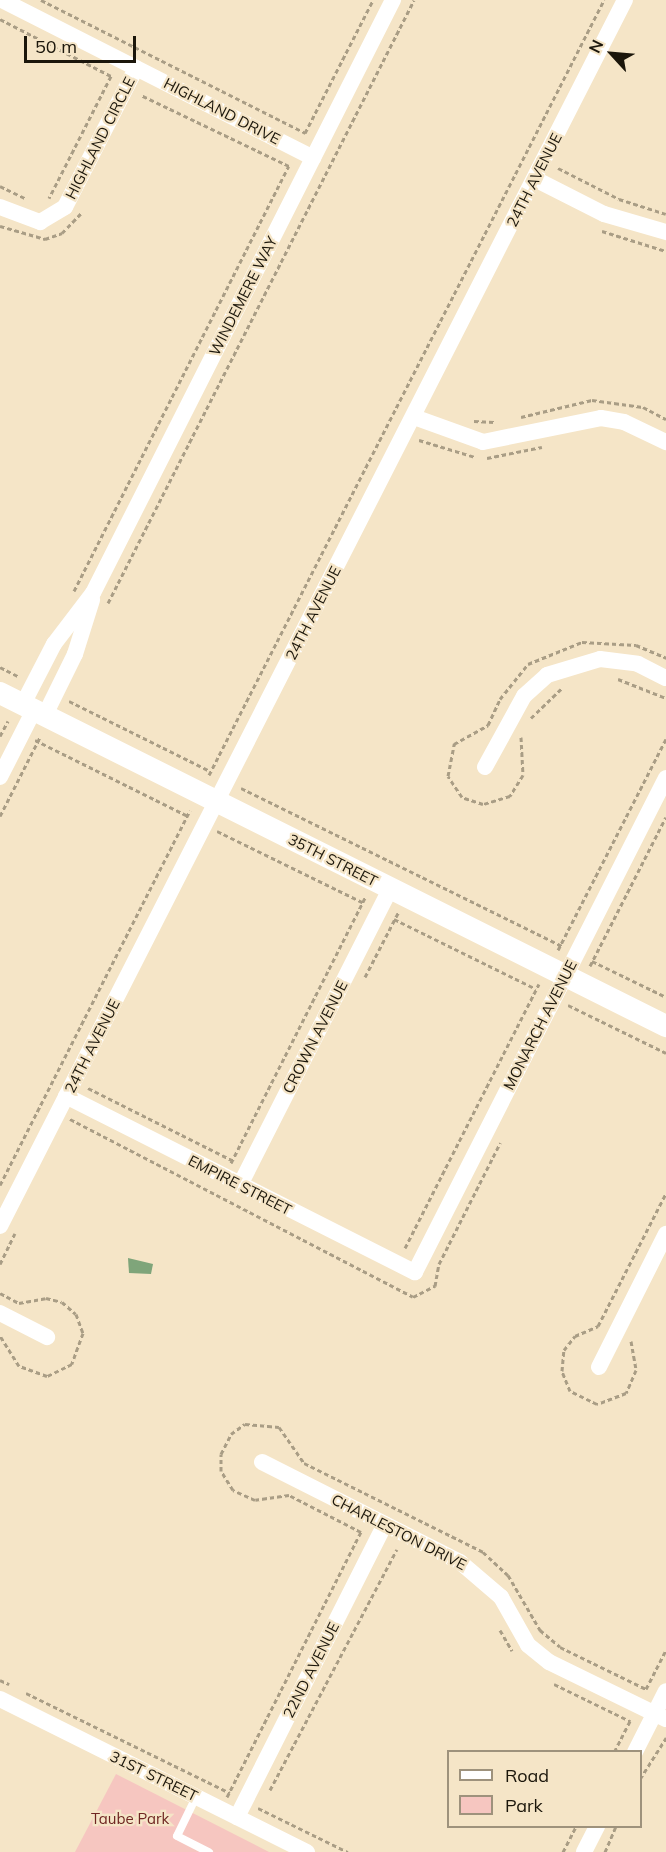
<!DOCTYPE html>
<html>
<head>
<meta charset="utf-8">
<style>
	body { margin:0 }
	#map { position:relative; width:666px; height:1852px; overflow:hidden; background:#f5e5c7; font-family:Mulish,sans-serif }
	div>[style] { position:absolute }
	.green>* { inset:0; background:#f6c6c0 }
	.water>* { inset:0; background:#7fa57a }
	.path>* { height:3px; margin-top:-1.5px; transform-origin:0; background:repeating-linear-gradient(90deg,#a99d85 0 4.5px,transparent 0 7.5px) }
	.lane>* { height:8px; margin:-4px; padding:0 4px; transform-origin:4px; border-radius:4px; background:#fff }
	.street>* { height:16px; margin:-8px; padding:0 8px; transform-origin:8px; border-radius:8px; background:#fff }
	.secondary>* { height:22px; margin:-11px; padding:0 11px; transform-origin:11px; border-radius:11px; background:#fff }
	span { translate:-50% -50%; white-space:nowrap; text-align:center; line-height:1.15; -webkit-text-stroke:4.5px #f5e5c7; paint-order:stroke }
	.street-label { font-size:15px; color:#1b160b }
	.park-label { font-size:15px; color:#6f2622 }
	.legend { position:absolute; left:447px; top:1750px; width:195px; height:78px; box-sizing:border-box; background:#f5e5c7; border:2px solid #9e927c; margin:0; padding:8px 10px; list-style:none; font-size:18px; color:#1b160b }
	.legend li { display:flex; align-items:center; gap:12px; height:30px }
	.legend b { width:30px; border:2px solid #9e927c }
	.north { position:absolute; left:582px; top:24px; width:60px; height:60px; -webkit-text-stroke:4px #f5e5c7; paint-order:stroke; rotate:296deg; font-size:16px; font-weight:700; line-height:24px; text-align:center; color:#1b160b }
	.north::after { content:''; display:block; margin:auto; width:21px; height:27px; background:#1b160b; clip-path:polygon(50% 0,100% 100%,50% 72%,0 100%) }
	.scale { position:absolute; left:24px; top:36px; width:112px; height:27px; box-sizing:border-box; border:3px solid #1b160b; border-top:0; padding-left:8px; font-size:18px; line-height:21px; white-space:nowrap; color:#1b160b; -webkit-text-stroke:4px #f5e5c7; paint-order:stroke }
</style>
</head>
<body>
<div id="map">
	<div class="green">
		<div style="clip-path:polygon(116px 1774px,269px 1852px,75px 1852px)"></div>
	</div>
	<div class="water">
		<div style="clip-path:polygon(128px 1258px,153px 1264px,151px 1274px,129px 1273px)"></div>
	</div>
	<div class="path">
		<div style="left:41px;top:0;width:296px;rotate:26.7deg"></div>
		<div style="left:305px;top:133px;width:149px;rotate:-62.9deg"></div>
		<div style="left:0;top:19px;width:125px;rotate:27.2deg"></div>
		<div style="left:111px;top:76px;width:137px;rotate:116.9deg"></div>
		<div style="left:558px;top:168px;width:68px;rotate:26.9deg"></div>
		<div style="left:619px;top:199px;width:49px;rotate:17.7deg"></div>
		<div style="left:0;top:186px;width:28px;rotate:26deg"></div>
		<div style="left:0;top:226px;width:47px;rotate:16.1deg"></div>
		<div style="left:45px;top:239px;width:18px;rotate:-19deg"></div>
		<div style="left:62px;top:233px;width:28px;rotate:-46deg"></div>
		<div style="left:602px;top:231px;width:67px;rotate:17.4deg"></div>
		<div style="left:521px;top:417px;width:73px;rotate:-13.5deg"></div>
		<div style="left:592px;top:400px;width:51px;rotate:7.8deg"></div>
		<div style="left:643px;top:407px;width:26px;rotate:28deg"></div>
		<div style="left:474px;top:421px;width:20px;rotate:3deg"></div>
		<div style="left:419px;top:440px;width:59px;rotate:16.9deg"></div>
		<div style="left:487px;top:458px;width:56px;rotate:-11.3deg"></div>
		<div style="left:74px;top:591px;width:476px;rotate:-63.2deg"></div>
		<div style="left:289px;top:166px;width:164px;rotate:-154.4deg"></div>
		<div style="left:108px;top:603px;width:676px;rotate:-63.09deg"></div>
		<div style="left:0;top:667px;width:22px;rotate:27deg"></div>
		<div style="left:618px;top:679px;width:52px;rotate:21.6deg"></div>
		<div style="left:69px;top:701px;width:157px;rotate:26.4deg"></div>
		<div style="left:531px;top:718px;width:43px;rotate:-44.1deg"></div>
		<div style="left:0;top:736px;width:17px;rotate:-62deg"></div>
		<div style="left:521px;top:737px;width:38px;rotate:87deg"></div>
		<div style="left:523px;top:775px;width:25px;rotate:122deg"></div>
		<div style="left:510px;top:796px;width:28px;rotate:163deg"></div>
		<div style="left:483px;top:804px;width:22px;rotate:-162deg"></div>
		<div style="left:462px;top:797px;width:25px;rotate:-124deg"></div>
		<div style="left:448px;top:776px;width:33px;rotate:-79deg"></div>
		<div style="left:454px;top:744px;width:39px;rotate:-29deg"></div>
		<div style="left:488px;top:725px;width:29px;rotate:-65deg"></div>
		<div style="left:500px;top:699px;width:45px;rotate:-51.3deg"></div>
		<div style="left:528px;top:664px;width:58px;rotate:-22.2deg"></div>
		<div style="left:582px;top:642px;width:54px;rotate:3.2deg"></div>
		<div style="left:636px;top:645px;width:33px;rotate:23deg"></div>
		<div style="left:35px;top:740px;width:171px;rotate:26.4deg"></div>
		<div style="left:209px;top:775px;width:870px;rotate:-62.99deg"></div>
		<div style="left:241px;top:788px;width:358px;rotate:26.2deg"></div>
		<div style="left:0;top:816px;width:89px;rotate:-63.1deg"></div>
		<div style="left:217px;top:831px;width:164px;rotate:26.1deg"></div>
		<div style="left:394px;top:919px;width:158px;rotate:26.2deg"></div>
		<div style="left:558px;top:950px;width:237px;rotate:-62.9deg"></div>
		<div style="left:592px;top:961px;width:82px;rotate:25.9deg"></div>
		<div style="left:590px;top:966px;width:167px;rotate:-63deg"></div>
		<div style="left:365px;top:977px;width:74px;rotate:-62.7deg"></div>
		<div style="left:568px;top:1005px;width:109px;rotate:26.1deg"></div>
		<div style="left:88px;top:1088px;width:161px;rotate:26.6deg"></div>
		<div style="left:70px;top:1119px;width:386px;rotate:27.4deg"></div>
		<div style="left:413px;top:1297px;width:25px;rotate:-27deg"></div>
		<div style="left:435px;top:1286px;width:22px;rotate:-80deg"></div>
		<div style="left:439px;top:1264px;width:136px;rotate:-63.2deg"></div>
		<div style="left:231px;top:1163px;width:299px;rotate:-63.2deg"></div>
		<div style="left:0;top:1185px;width:420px;rotate:-63.1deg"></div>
		<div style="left:405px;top:1248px;width:296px;rotate:-63.1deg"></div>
		<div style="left:0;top:1264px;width:34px;rotate:-64deg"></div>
		<div style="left:0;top:1293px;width:21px;rotate:28deg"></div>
		<div style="left:19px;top:1303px;width:27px;rotate:-10deg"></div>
		<div style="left:46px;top:1298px;width:16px;rotate:14deg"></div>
		<div style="left:62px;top:1302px;width:18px;rotate:41deg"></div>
		<div style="left:76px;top:1314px;width:20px;rotate:70deg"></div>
		<div style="left:83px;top:1333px;width:33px;rotate:110deg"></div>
		<div style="left:72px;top:1364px;width:28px;rotate:154deg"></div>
		<div style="left:47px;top:1376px;width:30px;rotate:-160deg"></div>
		<div style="left:19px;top:1366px;width:36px;rotate:-122deg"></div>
		<div style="left:631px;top:1341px;width:29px;rotate:80deg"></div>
		<div style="left:636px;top:1370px;width:25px;rotate:113deg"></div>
		<div style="left:626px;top:1393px;width:31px;rotate:159deg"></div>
		<div style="left:597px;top:1404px;width:30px;rotate:-154deg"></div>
		<div style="left:570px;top:1391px;width:22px;rotate:-112deg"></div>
		<div style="left:562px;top:1371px;width:21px;rotate:-85deg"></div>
		<div style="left:564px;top:1350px;width:18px;rotate:-52deg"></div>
		<div style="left:575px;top:1336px;width:25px;rotate:-23deg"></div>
		<div style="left:598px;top:1326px;width:149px;rotate:-62.9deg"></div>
		<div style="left:500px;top:1630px;width:24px;rotate:60deg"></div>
		<div style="left:0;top:1680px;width:10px;rotate:24deg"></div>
		<div style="left:554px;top:1684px;width:85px;rotate:26deg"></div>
		<div style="left:630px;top:1721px;width:35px;rotate:117deg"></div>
		<div style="left:26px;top:1693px;width:227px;rotate:26.1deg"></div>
		<div style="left:640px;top:1779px;width:49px;rotate:-57.6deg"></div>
		<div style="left:270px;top:1790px;width:272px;rotate:-62.2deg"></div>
		<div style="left:227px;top:1797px;width:297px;rotate:-63.2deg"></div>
		<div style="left:361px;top:1532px;width:81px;rotate:-152.8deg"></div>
		<div style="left:289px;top:1495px;width:34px;rotate:172deg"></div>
		<div style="left:255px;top:1500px;width:24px;rotate:-156deg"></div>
		<div style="left:233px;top:1490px;width:22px;rotate:-122deg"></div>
		<div style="left:221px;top:1471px;width:17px;rotate:-90deg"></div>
		<div style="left:221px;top:1454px;width:22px;rotate:-63deg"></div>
		<div style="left:231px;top:1434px;width:17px;rotate:-36deg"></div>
		<div style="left:245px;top:1424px;width:34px;rotate:5deg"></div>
		<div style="left:279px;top:1427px;width:44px;rotate:55.2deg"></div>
		<div style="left:304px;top:1463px;width:200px;rotate:26.4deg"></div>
		<div style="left:483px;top:1552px;width:34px;rotate:43deg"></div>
		<div style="left:508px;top:1575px;width:64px;rotate:59.8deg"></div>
		<div style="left:540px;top:1630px;width:26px;rotate:40deg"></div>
		<div style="left:560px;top:1647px;width:96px;rotate:26deg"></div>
		<div style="left:646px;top:1689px;width:44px;rotate:-62.9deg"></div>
		<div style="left:258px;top:1808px;width:100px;rotate:26.1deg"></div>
		<div style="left:563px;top:1852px;width:29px;rotate:-63deg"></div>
		<div style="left:605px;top:1852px;width:28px;rotate:-67deg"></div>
	</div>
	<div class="lane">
		<div style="left:196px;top:1797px;width:43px;rotate:116deg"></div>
		<div style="left:177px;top:1836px;width:36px;rotate:27deg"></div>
	</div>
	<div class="street">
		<div style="left:2px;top:0;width:349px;rotate:26.9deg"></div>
		<div style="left:535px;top:179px;width:77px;rotate:26.9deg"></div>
		<div style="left:604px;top:214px;width:65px;rotate:16.2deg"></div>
		<div style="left:0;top:207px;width:43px;rotate:20.6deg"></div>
		<div style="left:40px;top:222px;width:29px;rotate:-31deg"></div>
		<div style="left:65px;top:207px;width:156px;rotate:-62.9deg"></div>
		<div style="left:414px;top:417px;width:73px;rotate:19.9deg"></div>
		<div style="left:483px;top:442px;width:120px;rotate:-11.5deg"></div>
		<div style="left:601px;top:418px;width:23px;rotate:10deg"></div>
		<div style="left:624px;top:422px;width:47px;rotate:25.5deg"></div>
		<div style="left:23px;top:704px;width:68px;rotate:-62.7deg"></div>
		<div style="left:54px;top:644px;width:64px;rotate:-52.6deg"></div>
		<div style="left:93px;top:593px;width:665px;rotate:-63.17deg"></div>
		<div style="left:45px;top:715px;width:68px;rotate:-63.8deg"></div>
		<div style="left:75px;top:654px;width:57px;rotate:-72.5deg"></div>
		<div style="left:485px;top:767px;width:81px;rotate:-61.2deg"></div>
		<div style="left:524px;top:696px;width:31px;rotate:-42deg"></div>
		<div style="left:547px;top:675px;width:55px;rotate:-16.8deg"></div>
		<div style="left:600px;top:659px;width:38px;rotate:7deg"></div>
		<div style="left:638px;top:664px;width:31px;rotate:27deg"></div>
		<div style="left:0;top:777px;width:75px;rotate:-63.1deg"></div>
		<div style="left:66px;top:1096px;width:391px;rotate:26.8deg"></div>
		<div style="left:415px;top:1272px;width:554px;rotate:-63.07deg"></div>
		<div style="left:240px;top:1185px;width:332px;rotate:-63.1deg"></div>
		<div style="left:0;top:1226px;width:1376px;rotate:-62.99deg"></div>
		<div style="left:0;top:1313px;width:53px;rotate:27.1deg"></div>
		<div style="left:599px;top:1367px;width:149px;rotate:-63.3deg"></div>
		<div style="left:262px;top:1462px;width:222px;rotate:26.8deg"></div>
		<div style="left:460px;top:1562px;width:54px;rotate:40.5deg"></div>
		<div style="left:501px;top:1597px;width:55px;rotate:60.6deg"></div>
		<div style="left:528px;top:1645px;width:27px;rotate:39deg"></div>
		<div style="left:549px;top:1662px;width:130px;rotate:26deg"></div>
		<div style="left:0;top:1699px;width:343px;rotate:26.5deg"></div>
		<div style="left:635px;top:1752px;width:68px;rotate:-63.1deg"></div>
		<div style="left:237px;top:1817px;width:328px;rotate:-63.2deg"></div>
		<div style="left:584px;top:1852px;width:29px;rotate:-63deg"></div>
	</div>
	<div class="secondary">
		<div style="left:0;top:693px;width:745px;rotate:26.57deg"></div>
	</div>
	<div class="street-label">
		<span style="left:222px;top:111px;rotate:27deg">HIGHLAND DRIVE</span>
		<span style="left:100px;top:138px;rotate:-63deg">HIGHLAND CIRCLE</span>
		<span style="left:534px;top:180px;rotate:-63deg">24TH AVENUE</span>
		<span style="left:243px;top:296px;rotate:-63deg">WINDEMERE WAY</span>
		<span style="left:313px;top:613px;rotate:-63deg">24TH AVENUE</span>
		<span style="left:333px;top:860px;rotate:27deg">35TH STREET</span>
		<span style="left:540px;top:1025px;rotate:-63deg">MONARCH AVENUE</span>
		<span style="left:315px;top:1037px;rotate:-63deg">CROWN AVENUE</span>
		<span style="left:92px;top:1046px;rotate:-63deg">24TH AVENUE</span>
		<span style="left:240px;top:1185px;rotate:27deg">EMPIRE STREET</span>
		<span style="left:399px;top:1532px;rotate:27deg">CHARLESTON DRIVE</span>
		<span style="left:311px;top:1670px;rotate:-63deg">22ND AVENUE</span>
		<span style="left:154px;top:1776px;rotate:26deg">31ST STREET</span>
	</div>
	<div class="park-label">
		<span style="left:130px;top:1819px">Taube Park</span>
	</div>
	<ul class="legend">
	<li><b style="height:8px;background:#fff"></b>Road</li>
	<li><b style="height:16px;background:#f6c6c0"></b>Park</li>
	</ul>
	<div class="north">N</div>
	<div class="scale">50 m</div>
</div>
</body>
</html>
